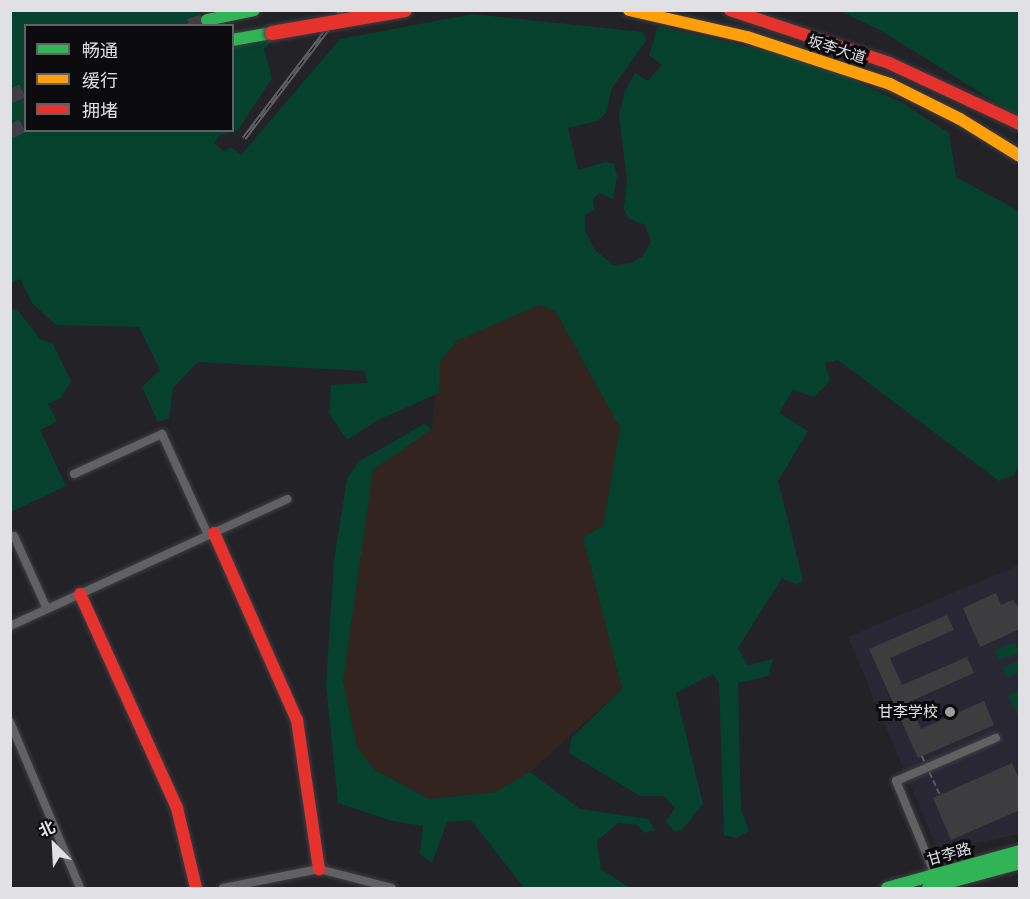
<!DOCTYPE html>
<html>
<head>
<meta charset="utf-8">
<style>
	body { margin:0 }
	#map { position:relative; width:1030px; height:899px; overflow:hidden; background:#232227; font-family:Inter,"Noto Sans SC",sans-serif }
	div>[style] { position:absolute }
	.industrial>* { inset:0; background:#33241f }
	.built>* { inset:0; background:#2a2734 }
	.green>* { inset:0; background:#05412d; transform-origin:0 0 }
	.building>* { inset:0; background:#3d3d40 }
	.primary-tunnel>* { height:14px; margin-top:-7px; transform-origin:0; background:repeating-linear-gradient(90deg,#403e44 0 14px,transparent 0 21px) }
	.roads { filter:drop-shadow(0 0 2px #3f3e43) drop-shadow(0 0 2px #3f3e43) }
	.street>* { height:8px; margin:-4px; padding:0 4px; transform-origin:4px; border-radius:4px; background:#616164 }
	.fast>* { height:12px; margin:-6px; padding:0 6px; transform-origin:6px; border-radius:6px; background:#30b455 }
	.slow>* { height:12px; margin:-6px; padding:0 6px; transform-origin:6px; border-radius:6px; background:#ff9f0a }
	.jam>* { height:12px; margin:-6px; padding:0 6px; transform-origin:6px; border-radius:6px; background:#e5322d }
	.rail>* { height:5px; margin-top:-2.5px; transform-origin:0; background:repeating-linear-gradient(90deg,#0b0b0e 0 9px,#606063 0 18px); box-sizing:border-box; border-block:2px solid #606063 }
	.path-bridge>* { height:1.5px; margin-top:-0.75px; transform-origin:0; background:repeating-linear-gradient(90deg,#5c5c5e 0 6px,transparent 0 9px) }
	.bridges { filter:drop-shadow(0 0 2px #3f3e43) drop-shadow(0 0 2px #3f3e43) }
	.jam-bridge>* { height:14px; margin:-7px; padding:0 7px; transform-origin:7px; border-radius:7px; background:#e5322d }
	.dots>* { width:16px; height:16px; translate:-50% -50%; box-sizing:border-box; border:3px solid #0b0b0e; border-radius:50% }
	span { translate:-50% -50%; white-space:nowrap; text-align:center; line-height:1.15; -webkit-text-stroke:6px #0b0b0e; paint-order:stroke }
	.street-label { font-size:15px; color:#e1e0e5 }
	.poi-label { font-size:15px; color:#e1e0e5 }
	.right { translate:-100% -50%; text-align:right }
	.frame { position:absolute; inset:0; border:12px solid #e1e0e5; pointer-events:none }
	.legend { position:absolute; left:24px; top:24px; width:210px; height:108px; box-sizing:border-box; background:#0b0b0e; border:2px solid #616064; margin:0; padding:8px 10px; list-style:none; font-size:18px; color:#e1e0e5 }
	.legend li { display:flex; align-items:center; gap:12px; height:30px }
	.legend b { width:30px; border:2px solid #616064 }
	.north { position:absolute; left:24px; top:815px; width:60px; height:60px; -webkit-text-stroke:4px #0b0b0e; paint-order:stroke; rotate:336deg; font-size:16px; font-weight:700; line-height:24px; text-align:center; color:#e1e0e5 }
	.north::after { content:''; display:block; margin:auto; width:21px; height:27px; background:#e1e0e5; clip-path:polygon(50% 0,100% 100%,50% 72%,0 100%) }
</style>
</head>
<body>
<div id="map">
	<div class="industrial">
		<div style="clip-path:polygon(539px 304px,557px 312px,620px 428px,603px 526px,583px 537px,622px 689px,530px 772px,495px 792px,429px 799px,375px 770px,357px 747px,343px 681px,373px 469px,432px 429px,440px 362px,457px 341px)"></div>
	</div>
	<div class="built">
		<div style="clip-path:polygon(1019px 565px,1019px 834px,938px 851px,848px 637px)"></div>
	</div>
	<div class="green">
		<div style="clip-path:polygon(11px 11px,199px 11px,205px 25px,26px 26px,26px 130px,232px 130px,233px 44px,277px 37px,264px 49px,272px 78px,238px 130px,220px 135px,214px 143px,223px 151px,231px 147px,241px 155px,340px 39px,473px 14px,643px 32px,646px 41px,612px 88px,606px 113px,597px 121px,568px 128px,578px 170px,605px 162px,614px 164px,617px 176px,613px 199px,599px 193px,593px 199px,594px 209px,585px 215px,585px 230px,594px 249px,613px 265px,631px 263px,643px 256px,651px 241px,645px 225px,629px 219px,624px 209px,627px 182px,619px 114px,625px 91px,635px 73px,648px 81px,662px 65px,649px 55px,658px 26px,775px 53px,848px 77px,904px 104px,949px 133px,956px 177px,1019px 211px,1019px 465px,1014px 475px,999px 481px,838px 360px,825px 363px,830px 381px,814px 397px,793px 390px,779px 413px,808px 431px,778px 481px,803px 580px,797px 585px,782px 578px,738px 648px,748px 665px,773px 659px,768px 676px,738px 683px,741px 809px,749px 831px,736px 838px,724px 835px,719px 683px,713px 674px,676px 693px,703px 804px,682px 830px,674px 831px,666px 822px,675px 808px,664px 796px,640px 796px,569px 753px,571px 738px,622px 689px,583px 537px,603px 526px,620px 428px,556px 312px,539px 305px,457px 341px,440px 362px,439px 393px,378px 420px,347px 440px,329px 413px,331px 385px,368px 383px,364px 371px,198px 362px,173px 388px,169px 418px,158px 422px,142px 387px,160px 370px,139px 327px,56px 325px,32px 303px,20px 279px,11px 283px)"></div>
		<div style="clip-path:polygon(840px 11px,1019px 11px,1019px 117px,880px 30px)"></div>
		<div style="clip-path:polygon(17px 309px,40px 339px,53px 344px,71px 381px,61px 398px,48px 404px,57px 421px,40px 430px,66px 486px,11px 512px,10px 310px)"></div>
		<div style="clip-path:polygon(424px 424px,432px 429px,373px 470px,343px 681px,357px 747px,375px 770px,429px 799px,495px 792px,530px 772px,580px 809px,649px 819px,654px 830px,645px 833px,637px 825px,618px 823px,597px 841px,601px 869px,630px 888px,524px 888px,471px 820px,447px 822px,432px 863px,420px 854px,423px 826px,392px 821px,338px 803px,326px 685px,334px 560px,347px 479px,358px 462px)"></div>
		<div style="left:1015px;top:642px;width:11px;height:22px;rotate:68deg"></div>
		<div style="clip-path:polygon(1019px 660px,1019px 673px,1007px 678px,1002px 668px)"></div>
		<div style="clip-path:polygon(1019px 691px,1020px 718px,1019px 718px,1008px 696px)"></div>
	</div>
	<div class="building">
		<div style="clip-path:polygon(996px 593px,1001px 605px,1013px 600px,1020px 609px,1020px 629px,980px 647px,963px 608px)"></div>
		<div style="clip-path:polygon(947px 615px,954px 630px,890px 658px,902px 685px,967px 657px,974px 673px,909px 702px,921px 729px,984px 701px,994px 725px,918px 758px,869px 649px)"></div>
		<div style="clip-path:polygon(1012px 763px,1020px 781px,1020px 810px,951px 840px,933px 798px)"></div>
	</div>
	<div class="primary-tunnel">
		<div style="left:189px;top:26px;width:19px;rotate:-18deg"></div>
		<div style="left:10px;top:97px;width:18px;rotate:-27deg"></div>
		<div style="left:10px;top:132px;width:18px;rotate:-27deg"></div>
	</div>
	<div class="roads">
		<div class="street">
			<div style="left:74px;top:474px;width:97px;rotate:-24.4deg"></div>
			<div style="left:162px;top:434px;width:111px;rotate:65.5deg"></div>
			<div style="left:14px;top:536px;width:80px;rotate:65.7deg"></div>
			<div style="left:10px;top:626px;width:305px;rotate:-24.6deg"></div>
			<div style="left:10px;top:722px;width:180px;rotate:67.1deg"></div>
			<div style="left:935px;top:875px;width:102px;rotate:-112.5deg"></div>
			<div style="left:896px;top:781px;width:109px;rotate:-23.3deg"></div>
			<div style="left:223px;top:888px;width:98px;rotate:-11.2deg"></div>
			<div style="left:319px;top:869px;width:75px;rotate:14.6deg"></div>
		</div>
		<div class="fast">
			<div style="left:207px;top:20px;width:48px;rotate:-12deg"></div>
			<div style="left:232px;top:40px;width:41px;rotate:-9.9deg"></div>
			<div style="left:887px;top:888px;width:138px;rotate:-15.5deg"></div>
			<div style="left:928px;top:888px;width:95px;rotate:-15.2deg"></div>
		</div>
		<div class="slow">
			<div style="left:629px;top:10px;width:121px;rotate:12.9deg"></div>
			<div style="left:747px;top:37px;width:151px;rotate:18.2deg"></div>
			<div style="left:890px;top:84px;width:78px;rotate:26.6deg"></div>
			<div style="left:960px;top:119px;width:70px;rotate:31.7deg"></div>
		</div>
		<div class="jam">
			<div style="left:730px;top:10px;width:168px;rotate:18.4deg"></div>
			<div style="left:889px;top:63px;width:145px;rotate:25deg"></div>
			<div style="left:214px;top:533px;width:205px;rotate:66.1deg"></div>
			<div style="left:297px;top:720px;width:151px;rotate:81.6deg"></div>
			<div style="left:80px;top:594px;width:235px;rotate:65.6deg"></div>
			<div style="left:177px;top:808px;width:82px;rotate:76.6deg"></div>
		</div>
	</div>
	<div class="rail">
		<div style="left:244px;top:138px;width:161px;rotate:-52.6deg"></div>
	</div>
	<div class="path-bridge">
		<div style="left:922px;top:756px;width:43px;rotate:65.2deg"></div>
	</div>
	<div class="bridges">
		<div class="jam-bridge">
			<div style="left:272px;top:33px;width:135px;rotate:-9.8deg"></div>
		</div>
	</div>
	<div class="dots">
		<div style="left:950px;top:712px;background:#9e9ea2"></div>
	</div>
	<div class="street-label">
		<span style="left:837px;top:49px;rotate:18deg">坂李大道</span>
		<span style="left:949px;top:854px;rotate:-16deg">甘李路</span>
	</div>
	<div class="poi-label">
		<span class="right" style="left:938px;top:712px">甘李学校</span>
	</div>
	<div class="frame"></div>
	<ul class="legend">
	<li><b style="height:8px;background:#30b455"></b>畅通</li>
	<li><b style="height:8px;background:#ff9f0a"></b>缓行</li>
	<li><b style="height:8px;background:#e5322d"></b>拥堵</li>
	</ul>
	<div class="north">北</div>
</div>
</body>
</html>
